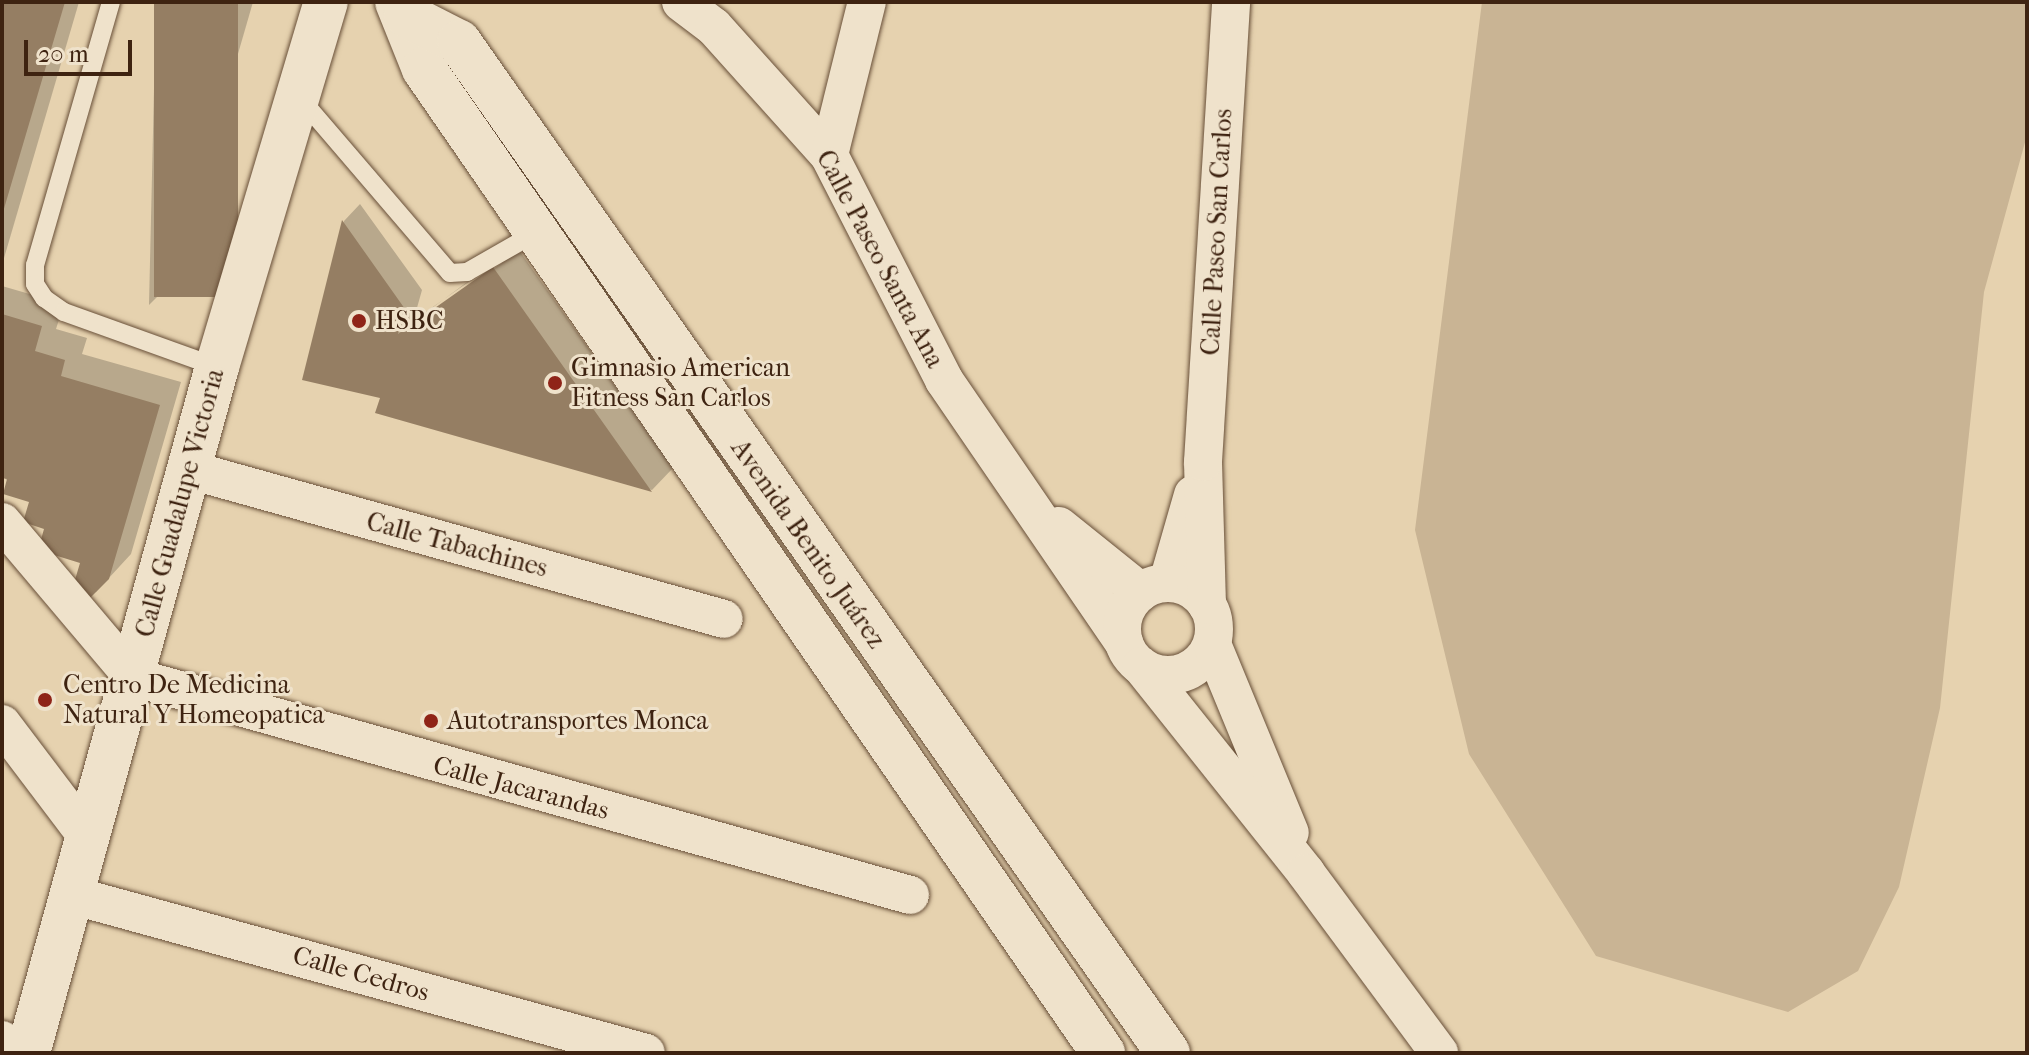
<!DOCTYPE html>
<html>
<head>
<meta charset="utf-8">
<style>
	body { margin:0 }
	#map { position:relative; width:2029px; height:1055px; overflow:hidden; background:#e6d2af; font-family:"IM FELL French Canon",serif }
	div>[style] { position:absolute }
	.green>* { inset:0; background:#c9b494 }
	.shadow>* { inset:0; background:#0003 }
	.building>* { inset:0; background:#957e63; transform-origin:0 0 }
	.roads { filter:drop-shadow(0 0 2px #684f38) drop-shadow(0 0 2px #684f38) }
	.lane>* { height:18px; margin:-9px; padding:0 9px; transform-origin:9px; border-radius:9px; background:#efe2cb }
	.street>* { height:38px; margin:-19px; padding:0 19px; transform-origin:19px; border-radius:19px; background:#efe2cb }
	.street>.ring { margin:-19px; padding:0; box-sizing:content-box; background:none; border:38px solid #efe2cb; border-radius:50% }
	.secondary>* { height:44px; margin:-22px; padding:0 22px; transform-origin:22px; border-radius:22px; background:#efe2cb }
	.dots>* { width:22px; height:22px; translate:-50% -50%; box-sizing:border-box; border:4px solid #efe2cb; border-radius:50% }
	span { translate:-50% -50%; white-space:nowrap; text-align:center; line-height:1.15; -webkit-text-stroke:6px #efe2cb; paint-order:stroke }
	.street-label { font-size:26px; color:#3e2311 }
	.poi-label { font-size:26px; color:#3e2311 }
	.left { translate:0 -50%; text-align:left }
	.frame { position:absolute; inset:0; border:4px solid #3e2311; pointer-events:none }
	.scale { position:absolute; left:24px; top:40px; width:108px; height:36px; box-sizing:border-box; border:4px solid #3e2311; border-top:0; padding-left:10px; font-size:24px; line-height:28px; white-space:nowrap; color:#3e2311; -webkit-text-stroke:6px #efe2cb; paint-order:stroke }
</style>
</head>
<body>
<div id="map">
	<div class="green">
		<div style="clip-path:polygon(1482px 2px,2027px 2px,2027px 135px,1984px 292px,1940px 708px,1899px 887px,1858px 971px,1788px 1012px,1596px 956px,1469px 754px,1415px 530px)"></div>
	</div>
	<div class="shadow">
		<div style="clip-path:polygon(2px 2px,79px 2px,2px 265px)"></div>
		<div style="clip-path:polygon(156px 2px,253px 2px,172px 282px,149px 305px)"></div>
		<div style="clip-path:polygon(evenodd,360px 204px,422px 290px,413px 322px,516px 246px,673px 468px,652px 490px,378px 412px,382px 397px,305px 379px,344px 221px,360px 204px,500px 260px,502px 263px,417px 323px,417px 318px,500px 260px)"></div>
		<div style="clip-path:polygon(2px 286px,64px 304px,56px 329px,87px 338px,82px 354px,181px 382px,131px 554px,96px 592px,72px 597px,82px 561px,47px 527px,32px 500px,2px 476px)"></div>
	</div>
	<div class="building">
		<div style="clip-path:polygon(2px 2px,65px 2px,3px 212px,2px 212px)"></div>
		<div style="left:154px;top:2px;width:84px;height:295px"></div>
		<div style="clip-path:polygon(342px 220px,405px 309px,398px 334px,493px 267px,652px 492px,375px 413px,380px 398px,302px 380px)"></div>
		<div style="clip-path:polygon(2px 314px,42px 326px,35px 351px,65px 360px,61px 376px,160px 405px,109px 579px,91px 597px,69px 600px,80px 563px,38px 550px,44px 529px,23px 522px,29px 502px,3px 494px,7px 479px,2px 478px)"></div>
	</div>
	<div class="roads">
		<div class="lane">
			<div style="left:111px;top:2px;width:274px;rotate:106.1deg"></div>
			<div style="left:35px;top:265px;width:19px;rotate:90deg"></div>
			<div style="left:35px;top:284px;width:17px;rotate:57deg"></div>
			<div style="left:44px;top:298px;width:24px;rotate:35deg"></div>
			<div style="left:64px;top:312px;width:163px;rotate:19.8deg"></div>
			<div style="left:300px;top:98px;width:230px;rotate:49.4deg"></div>
			<div style="left:450px;top:273px;width:17px;rotate:-3deg"></div>
			<div style="left:467px;top:272px;width:81px;rotate:-29.7deg"></div>
		</div>
		<div class="street">
			<div style="left:681px;top:2px;width:41px;rotate:37.1deg"></div>
			<div style="left:714px;top:27px;width:172px;rotate:48.1deg"></div>
			<div style="left:829px;top:155px;width:253px;rotate:62.9deg"></div>
			<div style="left:944px;top:380px;width:319px;rotate:55.6deg"></div>
			<div style="left:829px;top:155px;width:158px;rotate:-76.1deg"></div>
			<div style="left:190px;top:470px;width:554px;rotate:15.59deg"></div>
			<div style="left:2px;top:522px;width:203px;rotate:49.8deg"></div>
			<div style="left:133px;top:677px;width:807px;rotate:15.67deg"></div>
			<div style="left:1059px;top:526px;width:105px;rotate:38.8deg"></div>
			<div style="left:1168px;top:582px;width:91px;rotate:-74deg"></div>
			<div class="ring" style="left:1122px;top:583px;width:54px;height:54px"></div>
			<div style="left:1207px;top:605px;width:143px;rotate:-91.6deg"></div>
			<div style="left:1203px;top:462px;width:461px;rotate:-86.5deg"></div>
			<div style="left:1212px;top:644px;width:204px;rotate:67.6deg"></div>
			<div style="left:1141px;top:666px;width:265px;rotate:51.4deg"></div>
			<div style="left:1306px;top:873px;width:224px;rotate:53.5deg"></div>
			<div style="left:2px;top:724px;width:144px;rotate:52.9deg"></div>
			<div style="left:75px;top:896px;width:592px;rotate:15.37deg"></div>
			<div style="left:2px;top:1040px;width:16px;rotate:52deg"></div>
		</div>
		<div class="secondary">
			<div style="left:397px;top:2px;width:72px;rotate:68.1deg"></div>
			<div style="left:424px;top:69px;width:1196px;rotate:55.39deg"></div>
			<div style="left:406px;top:15px;width:59px;rotate:27deg"></div>
			<div style="left:459px;top:42px;width:1235px;rotate:54.96deg"></div>
			<div style="left:28px;top:1053px;width:712px;rotate:-74.6deg"></div>
			<div style="left:217px;top:367px;width:381px;rotate:-73.4deg"></div>
		</div>
	</div>
	<div class="dots">
		<div style="left:359px;top:321px;background:#8f2418"></div>
		<div style="left:555px;top:383px;background:#8f2418"></div>
		<div style="left:45px;top:700px;background:#8f2418"></div>
		<div style="left:431px;top:721px;background:#8f2418"></div>
	</div>
	<div class="street-label">
		<span style="left:1217px;top:232px;rotate:-87deg">Calle Paseo San Carlos</span>
		<span style="left:880px;top:259px;rotate:62deg">Calle Paseo Santa Ana</span>
		<span style="left:180px;top:503px;rotate:-75deg">Calle Guadalupe Victoria</span>
		<span style="left:808px;top:544px;rotate:55deg">Avenida Benito Juárez</span>
		<span style="left:457px;top:545px;rotate:15deg">Calle Tabachines</span>
		<span style="left:521px;top:788px;rotate:15deg">Calle Jacarandas</span>
		<span style="left:361px;top:974px;rotate:16deg">Calle Cedros</span>
	</div>
	<div class="poi-label">
		<span class="left" style="left:375px;top:321px">HSBC</span>
		<span class="left" style="left:571px;top:383px">Gimnasio American<br>Fitness San Carlos</span>
		<span class="left" style="left:63px;top:700px">Centro De Medicina<br>Natural Y Homeopatica</span>
		<span class="left" style="left:447px;top:721px">Autotransportes Monca</span>
	</div>
	<div class="frame"></div>
	<div class="scale">20 m</div>
</div>
</body>
</html>
